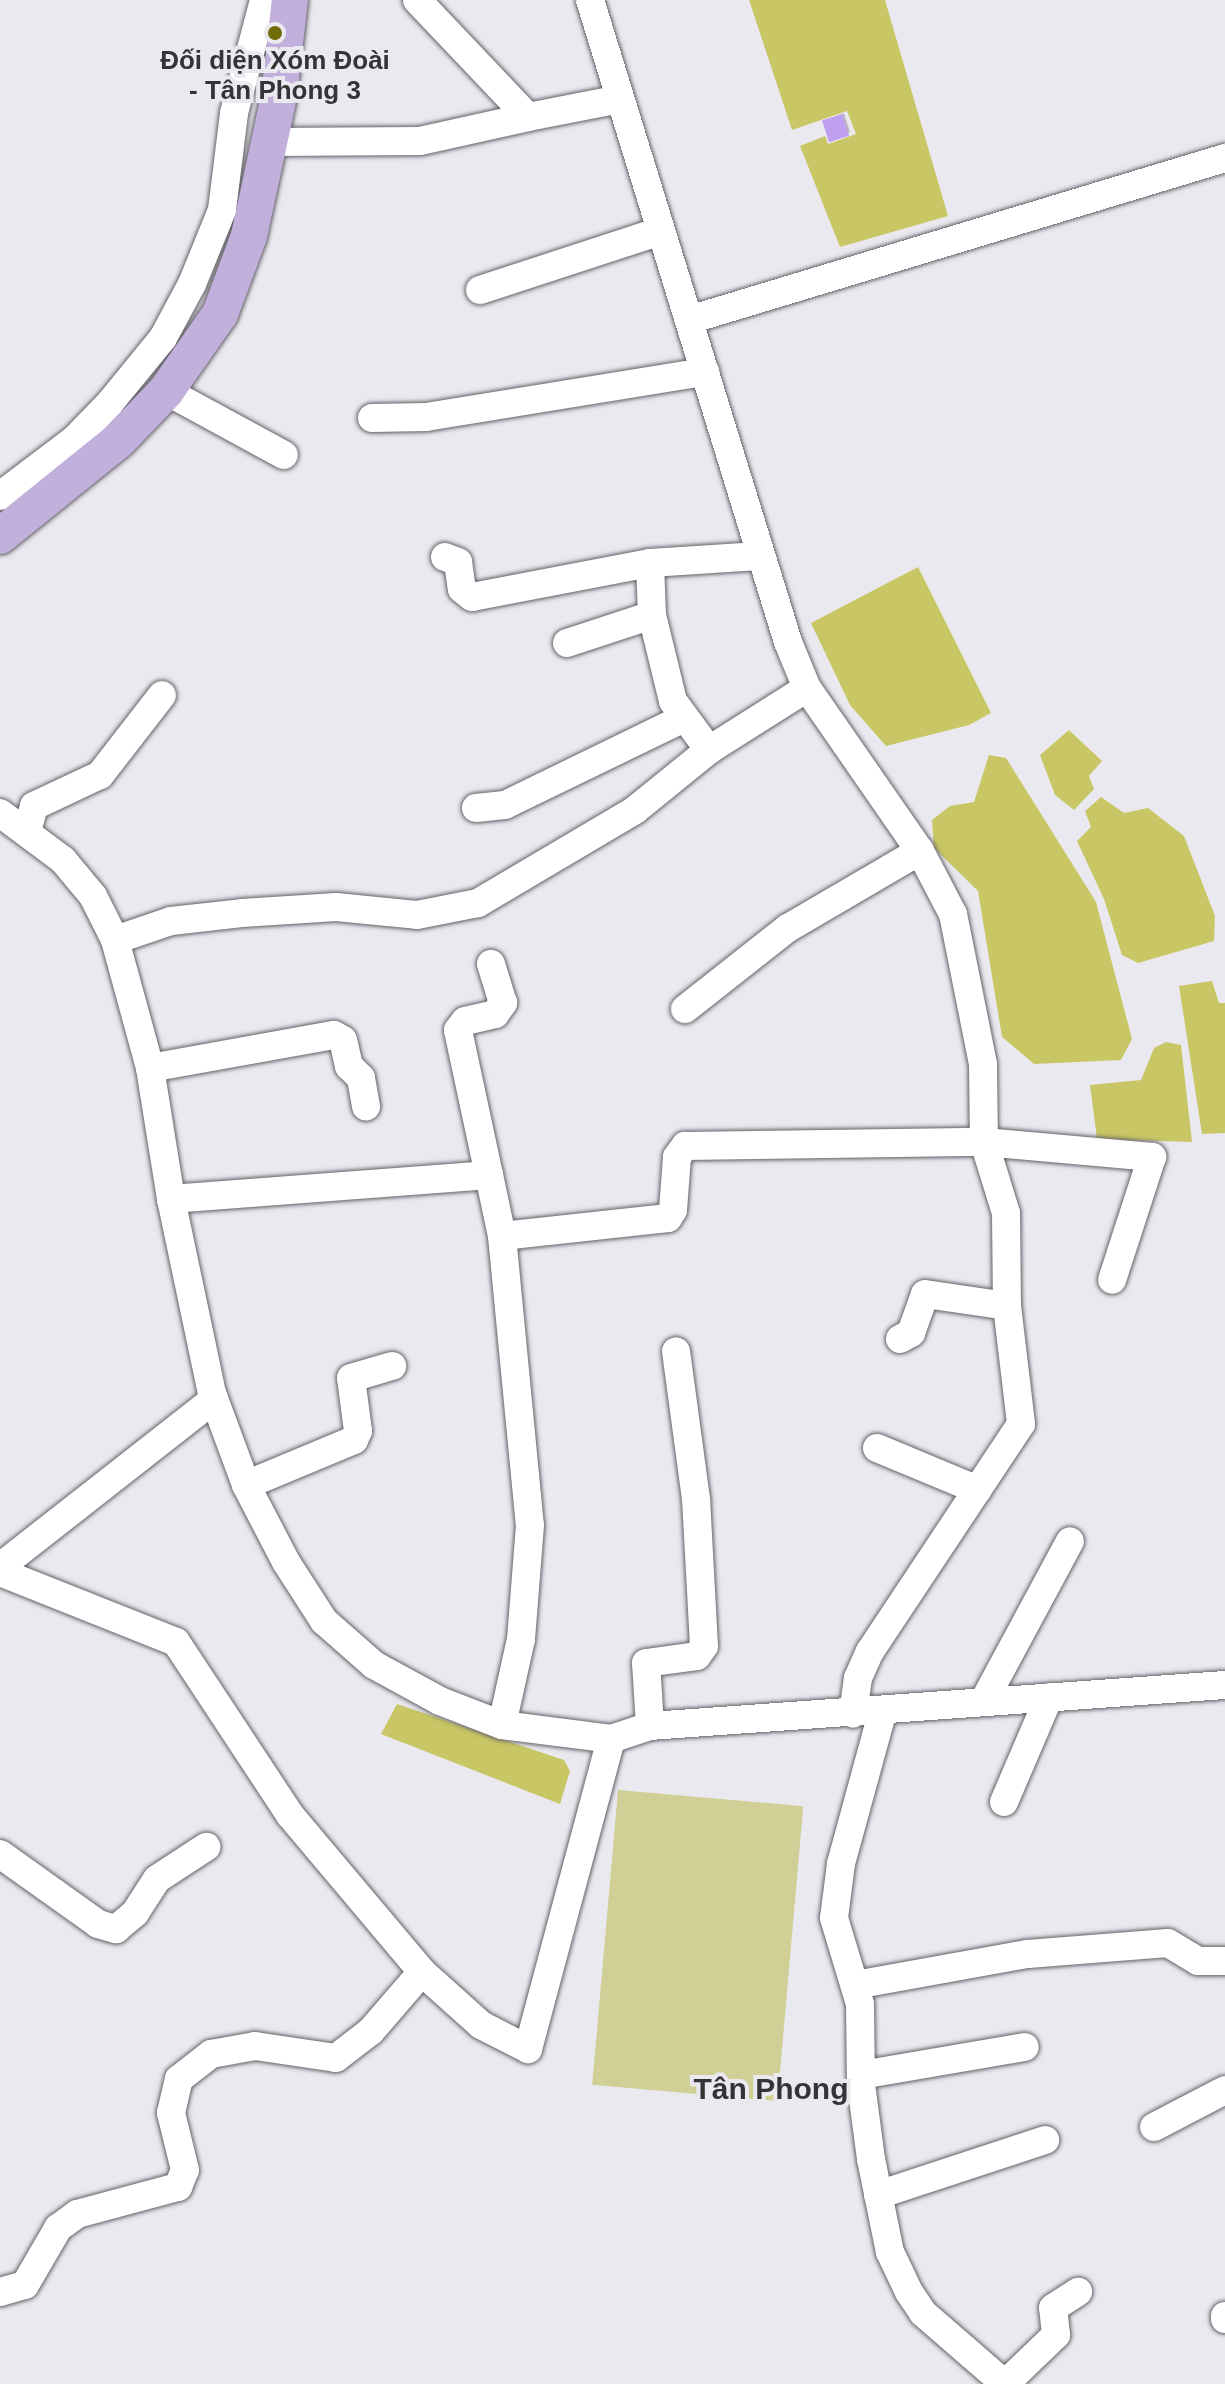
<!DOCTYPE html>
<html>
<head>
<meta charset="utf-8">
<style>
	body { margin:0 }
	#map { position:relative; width:1225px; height:2384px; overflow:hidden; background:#ebe9f0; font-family:Helvetica,sans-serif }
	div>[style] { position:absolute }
	.green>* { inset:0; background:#d0cf96; transform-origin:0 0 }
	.water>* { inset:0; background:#c9c665 }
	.shadow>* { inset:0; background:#0003 }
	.building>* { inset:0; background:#c09ff1; transform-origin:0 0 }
	.roads { filter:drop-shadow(0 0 2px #646268) drop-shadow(0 0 2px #646268) }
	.minor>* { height:28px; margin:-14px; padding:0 14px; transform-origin:14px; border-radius:14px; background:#fff }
	.major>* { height:36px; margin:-18px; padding:0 18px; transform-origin:18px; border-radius:18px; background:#c2b0dc }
	.dots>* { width:22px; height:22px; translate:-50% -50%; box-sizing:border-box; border:4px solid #ebe9f0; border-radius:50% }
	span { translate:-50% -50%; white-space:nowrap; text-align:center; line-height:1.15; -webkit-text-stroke:8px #ebe9f0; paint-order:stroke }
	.poi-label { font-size:26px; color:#343336; font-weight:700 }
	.quarter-label { font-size:30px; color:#343336; font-weight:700 }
</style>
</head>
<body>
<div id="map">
	<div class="green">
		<div style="left:618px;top:1790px;width:186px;height:296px;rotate:5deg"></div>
	</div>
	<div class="water">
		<div style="clip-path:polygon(749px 0,885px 0,948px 216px,840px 247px,800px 146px,825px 136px,828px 144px,856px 134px,847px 111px,792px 130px)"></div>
		<div style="clip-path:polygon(918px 567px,991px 713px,969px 725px,886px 746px,850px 705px,811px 623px)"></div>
		<div style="clip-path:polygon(1069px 730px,1102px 761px,1089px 776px,1094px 789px,1074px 810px,1055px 795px,1040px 755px)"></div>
		<div style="clip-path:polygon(989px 755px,1006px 758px,1096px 902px,1132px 1039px,1121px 1060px,1034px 1064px,1002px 1037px,978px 891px,934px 848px,932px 820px,950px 806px,974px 802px)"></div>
		<div style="clip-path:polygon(1101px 797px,1124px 813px,1148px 808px,1184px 836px,1215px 916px,1214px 941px,1138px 963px,1122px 955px,1104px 899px,1077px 841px,1091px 827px,1085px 811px)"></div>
		<div style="clip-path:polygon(1212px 981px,1219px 1003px,1225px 1003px,1225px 1133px,1202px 1134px,1179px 986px)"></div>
		<div style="clip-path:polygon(1166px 1042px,1181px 1045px,1192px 1142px,1097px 1139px,1090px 1085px,1141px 1080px,1154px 1048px)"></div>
		<div style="clip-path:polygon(397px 1704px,564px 1760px,570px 1771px,560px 1804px,381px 1734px)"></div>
	</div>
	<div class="shadow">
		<div style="clip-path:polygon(844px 113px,850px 132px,848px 134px,825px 121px)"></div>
	</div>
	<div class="building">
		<div style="left:842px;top:114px;width:23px;height:21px;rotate:72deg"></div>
	</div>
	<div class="roads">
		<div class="minor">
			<div style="left:417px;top:0;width:161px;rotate:46.5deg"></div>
			<div style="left:528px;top:117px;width:94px;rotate:-11.1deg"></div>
			<div style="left:590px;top:0;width:672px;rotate:72.86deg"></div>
			<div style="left:788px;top:642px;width:50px;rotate:67.6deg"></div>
			<div style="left:807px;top:688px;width:198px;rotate:55.3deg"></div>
			<div style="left:920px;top:851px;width:71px;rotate:62.4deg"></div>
			<div style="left:953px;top:914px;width:153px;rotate:78.7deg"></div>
			<div style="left:983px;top:1064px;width:78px;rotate:89.3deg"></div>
			<div style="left:984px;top:1142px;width:74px;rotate:72.8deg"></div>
			<div style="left:1006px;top:1213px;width:93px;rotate:89.4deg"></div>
			<div style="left:1007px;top:1306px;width:119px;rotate:83.2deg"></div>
			<div style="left:1021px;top:1424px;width:273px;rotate:123.6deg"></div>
			<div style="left:870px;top:1651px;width:30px;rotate:114deg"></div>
			<div style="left:858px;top:1678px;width:36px;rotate:98deg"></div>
			<div style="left:269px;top:142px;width:151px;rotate:-0.4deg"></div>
			<div style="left:420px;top:141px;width:111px;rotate:-12.5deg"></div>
			<div style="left:480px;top:290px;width:190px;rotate:-18.1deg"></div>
			<div style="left:689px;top:320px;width:560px;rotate:-16.82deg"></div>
			<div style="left:166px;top:391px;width:134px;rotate:28.5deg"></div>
			<div style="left:372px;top:418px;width:54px;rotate:-1.1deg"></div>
			<div style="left:426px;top:417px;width:283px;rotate:-9.2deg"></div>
			<div style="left:0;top:496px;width:94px;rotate:-37.2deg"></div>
			<div style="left:75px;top:439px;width:49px;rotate:-45.8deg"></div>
			<div style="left:109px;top:404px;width:85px;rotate:-50.7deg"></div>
			<div style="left:163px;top:338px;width:61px;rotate:-61.8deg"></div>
			<div style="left:192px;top:284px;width:80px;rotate:-67.9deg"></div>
			<div style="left:222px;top:210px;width:98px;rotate:-82.9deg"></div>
			<div style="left:234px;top:113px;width:117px;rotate:-75.1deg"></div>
			<div style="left:445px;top:557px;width:14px;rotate:21deg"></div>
			<div style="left:458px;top:562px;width:27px;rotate:82deg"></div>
			<div style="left:462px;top:589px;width:13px;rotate:39deg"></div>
			<div style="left:472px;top:597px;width:181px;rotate:-10.8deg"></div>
			<div style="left:650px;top:563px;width:109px;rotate:-3.7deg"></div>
			<div style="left:650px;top:563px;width:52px;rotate:87.8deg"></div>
			<div style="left:652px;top:615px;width:89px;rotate:76.3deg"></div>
			<div style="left:673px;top:701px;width:61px;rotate:53.7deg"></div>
			<div style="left:567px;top:643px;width:89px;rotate:-18.2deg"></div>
			<div style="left:476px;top:808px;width:29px;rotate:-6deg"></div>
			<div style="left:505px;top:805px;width:197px;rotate:-25.9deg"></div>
			<div style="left:0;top:813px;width:79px;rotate:36.7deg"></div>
			<div style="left:63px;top:860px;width:47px;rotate:50.2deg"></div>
			<div style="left:93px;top:896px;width:49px;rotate:63.4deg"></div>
			<div style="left:115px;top:940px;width:133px;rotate:74.7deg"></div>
			<div style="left:150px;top:1068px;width:133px;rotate:80.9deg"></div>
			<div style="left:171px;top:1199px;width:198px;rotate:78.1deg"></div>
			<div style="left:212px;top:1393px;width:98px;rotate:69.7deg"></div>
			<div style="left:246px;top:1485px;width:87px;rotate:62.5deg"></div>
			<div style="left:286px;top:1562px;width:70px;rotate:57.2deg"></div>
			<div style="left:324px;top:1621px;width:67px;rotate:41.3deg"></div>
			<div style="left:374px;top:1665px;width:75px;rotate:28.6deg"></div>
			<div style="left:440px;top:1701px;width:66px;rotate:21.2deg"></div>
			<div style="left:502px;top:1725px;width:110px;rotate:7.3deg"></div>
			<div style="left:611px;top:1739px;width:41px;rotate:-18.4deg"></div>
			<div style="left:650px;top:1726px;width:576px;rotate:-4.08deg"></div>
			<div style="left:27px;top:832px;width:27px;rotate:-75deg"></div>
			<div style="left:34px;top:806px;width:73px;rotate:-25.2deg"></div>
			<div style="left:100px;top:775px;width:101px;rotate:-52.2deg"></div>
			<div style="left:115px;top:940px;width:59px;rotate:-18.7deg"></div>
			<div style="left:171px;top:921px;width:71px;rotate:-6.4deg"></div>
			<div style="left:242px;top:913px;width:94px;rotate:-3.7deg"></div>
			<div style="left:336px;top:907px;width:81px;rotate:5.6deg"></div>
			<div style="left:417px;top:915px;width:62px;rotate:-11.1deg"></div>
			<div style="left:478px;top:903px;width:182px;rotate:-30.6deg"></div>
			<div style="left:635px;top:810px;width:95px;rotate:-39deg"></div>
			<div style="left:709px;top:750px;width:116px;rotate:-32.3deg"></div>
			<div style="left:685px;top:1009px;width:131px;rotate:-38.2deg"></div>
			<div style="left:788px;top:928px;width:153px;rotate:-30.3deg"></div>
			<div style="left:150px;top:1068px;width:187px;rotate:-10.2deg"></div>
			<div style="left:334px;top:1035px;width:10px;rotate:29deg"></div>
			<div style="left:343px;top:1040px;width:27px;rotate:77deg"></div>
			<div style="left:349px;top:1066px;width:17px;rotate:45deg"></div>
			<div style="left:361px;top:1078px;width:29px;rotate:80deg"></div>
			<div style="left:489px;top:1175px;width:148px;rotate:-102.1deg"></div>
			<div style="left:458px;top:1030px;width:11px;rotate:-52deg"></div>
			<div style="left:465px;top:1021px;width:31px;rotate:-13deg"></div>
			<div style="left:495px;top:1014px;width:14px;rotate:-54deg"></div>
			<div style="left:503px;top:1003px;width:41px;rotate:-107.1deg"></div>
			<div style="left:171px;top:1199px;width:319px;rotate:-4.3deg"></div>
			<div style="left:489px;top:1175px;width:62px;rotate:78deg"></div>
			<div style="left:502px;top:1236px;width:290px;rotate:84.5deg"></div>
			<div style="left:530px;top:1525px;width:114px;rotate:94.5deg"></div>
			<div style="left:521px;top:1639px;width:88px;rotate:102.5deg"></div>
			<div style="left:502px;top:1236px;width:167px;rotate:-6.2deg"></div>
			<div style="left:668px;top:1218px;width:9px;rotate:-58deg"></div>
			<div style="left:673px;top:1210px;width:53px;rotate:-85.7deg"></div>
			<div style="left:677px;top:1157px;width:14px;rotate:-54deg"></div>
			<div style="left:685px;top:1146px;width:299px;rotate:-0.8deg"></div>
			<div style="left:984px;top:1142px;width:169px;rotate:5.1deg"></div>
			<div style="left:1152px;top:1157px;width:129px;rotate:108deg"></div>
			<div style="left:900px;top:1339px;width:13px;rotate:-29deg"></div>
			<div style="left:911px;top:1333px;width:41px;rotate:-70.3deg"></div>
			<div style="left:925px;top:1294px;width:83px;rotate:8.3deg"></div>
			<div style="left:877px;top:1448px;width:109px;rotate:22.6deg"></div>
			<div style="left:246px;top:1485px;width:117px;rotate:-22.6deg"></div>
			<div style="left:354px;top:1440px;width:10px;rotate:-66deg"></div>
			<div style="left:358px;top:1431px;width:53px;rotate:-97.5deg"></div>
			<div style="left:351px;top:1378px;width:43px;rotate:-16.3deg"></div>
			<div style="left:0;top:1567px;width:272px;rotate:-38.1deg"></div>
			<div style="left:0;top:1572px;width:189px;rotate:21.7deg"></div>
			<div style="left:176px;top:1642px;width:207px;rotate:56.6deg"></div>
			<div style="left:290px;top:1815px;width:205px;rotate:49.9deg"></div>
			<div style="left:422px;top:1972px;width:79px;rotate:41.9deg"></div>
			<div style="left:481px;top:2025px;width:53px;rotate:27.1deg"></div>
			<div style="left:528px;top:2049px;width:321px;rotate:-75deg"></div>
			<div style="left:985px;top:1699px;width:179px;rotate:-61.7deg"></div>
			<div style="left:883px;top:1710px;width:160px;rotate:105.3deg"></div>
			<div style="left:841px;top:1864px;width:54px;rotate:97.4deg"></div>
			<div style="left:834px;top:1918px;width:90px;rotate:73.2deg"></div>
			<div style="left:860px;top:2004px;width:80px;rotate:89.3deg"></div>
			<div style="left:861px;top:2084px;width:76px;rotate:82.4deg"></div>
			<div style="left:871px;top:2159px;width:95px;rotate:78.5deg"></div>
			<div style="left:890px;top:2252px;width:44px;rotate:64.6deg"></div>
			<div style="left:909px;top:2292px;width:25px;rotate:56deg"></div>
			<div style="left:923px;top:2313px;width:108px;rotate:40.9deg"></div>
			<div style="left:650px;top:1726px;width:63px;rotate:-93.6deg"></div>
			<div style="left:646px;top:1663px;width:51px;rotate:-7.8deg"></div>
			<div style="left:697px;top:1656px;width:12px;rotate:-55deg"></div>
			<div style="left:704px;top:1646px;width:147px;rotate:-93.1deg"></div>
			<div style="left:696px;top:1499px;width:149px;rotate:-97.7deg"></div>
			<div style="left:1004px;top:1802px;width:114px;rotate:-66.8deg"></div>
			<div style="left:0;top:1854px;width:120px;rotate:35.5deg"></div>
			<div style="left:98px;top:1924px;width:19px;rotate:16deg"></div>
			<div style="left:116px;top:1929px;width:25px;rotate:-40deg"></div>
			<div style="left:135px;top:1913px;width:40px;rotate:-57.1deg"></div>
			<div style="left:157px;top:1879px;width:59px;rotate:-33.1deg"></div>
			<div style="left:855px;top:1985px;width:176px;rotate:-10.2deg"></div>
			<div style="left:1028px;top:1954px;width:140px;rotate:-4.5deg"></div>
			<div style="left:1168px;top:1943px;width:35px;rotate:31deg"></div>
			<div style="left:1198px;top:1961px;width:27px"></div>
			<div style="left:861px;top:2075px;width:166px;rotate:-9.7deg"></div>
			<div style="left:1154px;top:2127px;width:80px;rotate:-27.5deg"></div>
			<div style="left:878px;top:2195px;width:176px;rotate:-18.2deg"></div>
			<div style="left:0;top:2292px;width:26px;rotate:-16deg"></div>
			<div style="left:25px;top:2285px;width:66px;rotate:-59.9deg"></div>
			<div style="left:58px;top:2228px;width:24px;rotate:-36deg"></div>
			<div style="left:77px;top:2214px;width:105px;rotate:-15deg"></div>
			<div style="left:178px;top:2187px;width:18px;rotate:-68deg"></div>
			<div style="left:185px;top:2170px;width:59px;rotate:-103.8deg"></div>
			<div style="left:171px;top:2113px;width:35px;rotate:-77deg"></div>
			<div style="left:179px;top:2079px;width:41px;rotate:-38deg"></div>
			<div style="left:211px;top:2054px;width:45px;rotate:-10.3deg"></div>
			<div style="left:255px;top:2046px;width:82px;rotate:8.4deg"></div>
			<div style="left:336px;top:2058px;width:44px;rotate:-37.6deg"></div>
			<div style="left:371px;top:2031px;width:78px;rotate:-49.2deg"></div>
			<div style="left:1225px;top:2316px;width:3px;rotate:90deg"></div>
			<div style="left:1005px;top:2384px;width:71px;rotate:-43.9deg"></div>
			<div style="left:1056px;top:2335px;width:27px;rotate:-96deg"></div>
			<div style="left:1053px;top:2308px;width:30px;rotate:-33deg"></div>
		</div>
		<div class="major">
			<div style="left:0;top:536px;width:153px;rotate:-38.9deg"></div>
			<div style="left:119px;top:440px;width:68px;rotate:-46.2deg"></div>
			<div style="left:166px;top:391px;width:94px;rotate:-55deg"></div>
			<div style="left:220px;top:314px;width:83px;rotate:-69.6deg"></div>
			<div style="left:249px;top:236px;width:143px;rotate:-77.9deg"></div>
			<div style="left:279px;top:96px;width:97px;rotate:-83.5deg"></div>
		</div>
	</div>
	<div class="dots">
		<div style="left:275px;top:33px;background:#706c0a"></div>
	</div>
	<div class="poi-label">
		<span style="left:275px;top:76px">Đối diện Xóm Đoài<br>- Tân Phong 3</span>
	</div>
	<div class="quarter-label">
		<span style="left:771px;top:2089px">Tân Phong</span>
	</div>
</div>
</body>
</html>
